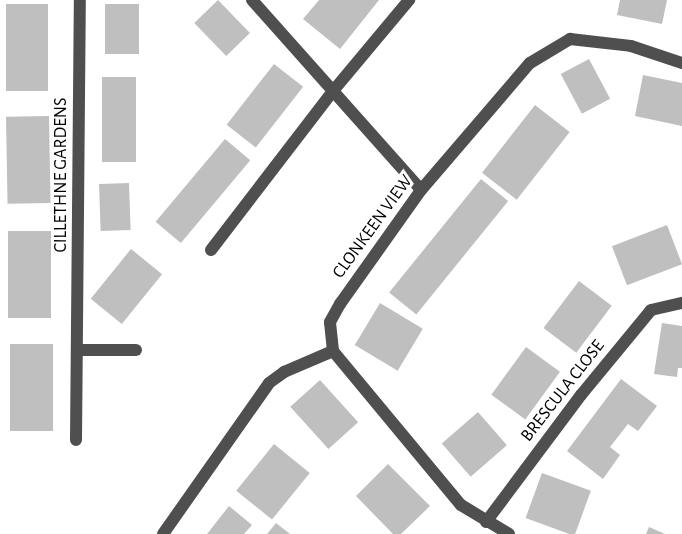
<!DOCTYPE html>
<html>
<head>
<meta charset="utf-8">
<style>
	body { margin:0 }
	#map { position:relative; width:682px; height:534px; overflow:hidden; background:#fff; font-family:"Alegreya Sans",sans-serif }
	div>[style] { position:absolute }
	.building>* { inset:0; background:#bfbfbf; transform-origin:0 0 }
	.street>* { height:12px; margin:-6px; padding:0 6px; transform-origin:6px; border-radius:6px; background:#4f4f4f }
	span { translate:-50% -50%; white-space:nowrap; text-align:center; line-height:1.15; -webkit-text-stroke:6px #fff; paint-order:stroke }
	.street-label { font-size:18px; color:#000 }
</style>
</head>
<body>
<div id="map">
	<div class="building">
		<div style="left:218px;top:0;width:46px;height:33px;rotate:46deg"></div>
		<div style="clip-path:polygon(319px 0,379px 0,340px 49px,303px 19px)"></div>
		<div style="clip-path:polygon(620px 0,667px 0,662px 24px,617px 15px)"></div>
		<div style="left:6px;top:4px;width:42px;height:87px"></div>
		<div style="left:105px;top:4px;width:34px;height:50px"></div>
		<div style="left:589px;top:59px;width:45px;height:32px;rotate:62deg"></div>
		<div style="left:274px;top:64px;width:37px;height:77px;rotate:38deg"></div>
		<div style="clip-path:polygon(643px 75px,682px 83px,682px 126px,635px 116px)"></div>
		<div style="left:102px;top:77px;width:34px;height:85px"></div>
		<div style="left:535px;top:105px;width:44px;height:86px;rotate:38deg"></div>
		<div style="left:49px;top:116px;width:87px;height:43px;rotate:89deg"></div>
		<div style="left:225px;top:139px;width:33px;height:108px;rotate:40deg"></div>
		<div style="left:481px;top:179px;width:35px;height:146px;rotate:39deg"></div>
		<div style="left:129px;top:183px;width:47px;height:30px;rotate:88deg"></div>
		<div style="left:667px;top:225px;width:42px;height:59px;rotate:69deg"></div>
		<div style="left:8px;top:231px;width:43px;height:87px"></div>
		<div style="left:131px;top:249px;width:40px;height:64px;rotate:39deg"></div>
		<div style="left:579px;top:281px;width:41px;height:59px;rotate:37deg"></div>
		<div style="left:380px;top:303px;width:50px;height:49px;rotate:31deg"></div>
		<div style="clip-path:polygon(662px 323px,682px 326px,682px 368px,678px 368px,677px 377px,654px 374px)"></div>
		<div style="left:10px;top:344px;width:43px;height:87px"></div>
		<div style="left:526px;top:347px;width:42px;height:59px;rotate:36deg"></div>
		<div style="clip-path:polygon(621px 379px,657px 406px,638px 431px,628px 424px,610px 447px,620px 455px,603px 479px,567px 451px)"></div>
		<div style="left:320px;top:380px;width:57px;height:40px;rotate:48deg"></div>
		<div style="left:478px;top:412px;width:44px;height:48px;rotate:49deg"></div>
		<div style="left:274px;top:444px;width:46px;height:60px;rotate:39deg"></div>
		<div style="clip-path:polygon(388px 464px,430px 506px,401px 534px,393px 534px,356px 496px)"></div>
		<div style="left:542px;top:473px;width:52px;height:48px;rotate:20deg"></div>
		<div style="clip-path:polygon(229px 506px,252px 525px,244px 534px,207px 534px)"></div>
		<div style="clip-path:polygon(276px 523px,290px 534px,267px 534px)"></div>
		<div style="clip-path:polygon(649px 527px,665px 534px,646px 534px)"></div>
	</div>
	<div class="street">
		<div style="left:252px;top:0;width:254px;rotate:48.3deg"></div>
		<div style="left:211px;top:250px;width:200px;rotate:-52.5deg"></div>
		<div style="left:333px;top:91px;width:119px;rotate:-50.1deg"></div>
		<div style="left:77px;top:350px;width:59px"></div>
		<div style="left:333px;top:351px;width:29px;rotate:-96deg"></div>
		<div style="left:330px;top:322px;width:21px;rotate:-61deg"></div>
		<div style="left:340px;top:304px;width:140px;rotate:-54.6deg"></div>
		<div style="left:421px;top:190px;width:167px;rotate:-49.4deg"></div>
		<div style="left:530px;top:63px;width:47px;rotate:-31deg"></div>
		<div style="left:570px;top:39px;width:61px;rotate:6.5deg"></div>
		<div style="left:631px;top:46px;width:54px;rotate:18.4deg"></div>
		<div style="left:333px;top:351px;width:200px;rotate:50.3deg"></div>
		<div style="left:461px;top:505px;width:56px;rotate:31.1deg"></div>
		<div style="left:76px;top:440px;width:440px;rotate:-89.5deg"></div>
		<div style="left:486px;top:522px;width:159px;rotate:-53.2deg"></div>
		<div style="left:581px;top:395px;width:110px;rotate:-50.5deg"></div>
		<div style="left:651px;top:310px;width:32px;rotate:-13deg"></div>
		<div style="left:163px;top:534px;width:184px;rotate:-54.9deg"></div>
		<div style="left:269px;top:383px;width:19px;rotate:-36deg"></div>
		<div style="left:284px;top:372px;width:53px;rotate:-23.2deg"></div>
	</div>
	<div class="street-label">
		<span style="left:61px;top:175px;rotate:-90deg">CILLETHNE GARDENS</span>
		<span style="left:373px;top:227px;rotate:-54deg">CLONKEEN VIEW</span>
		<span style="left:563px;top:391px;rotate:-52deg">BRESCULA CLOSE</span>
	</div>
</div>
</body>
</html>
